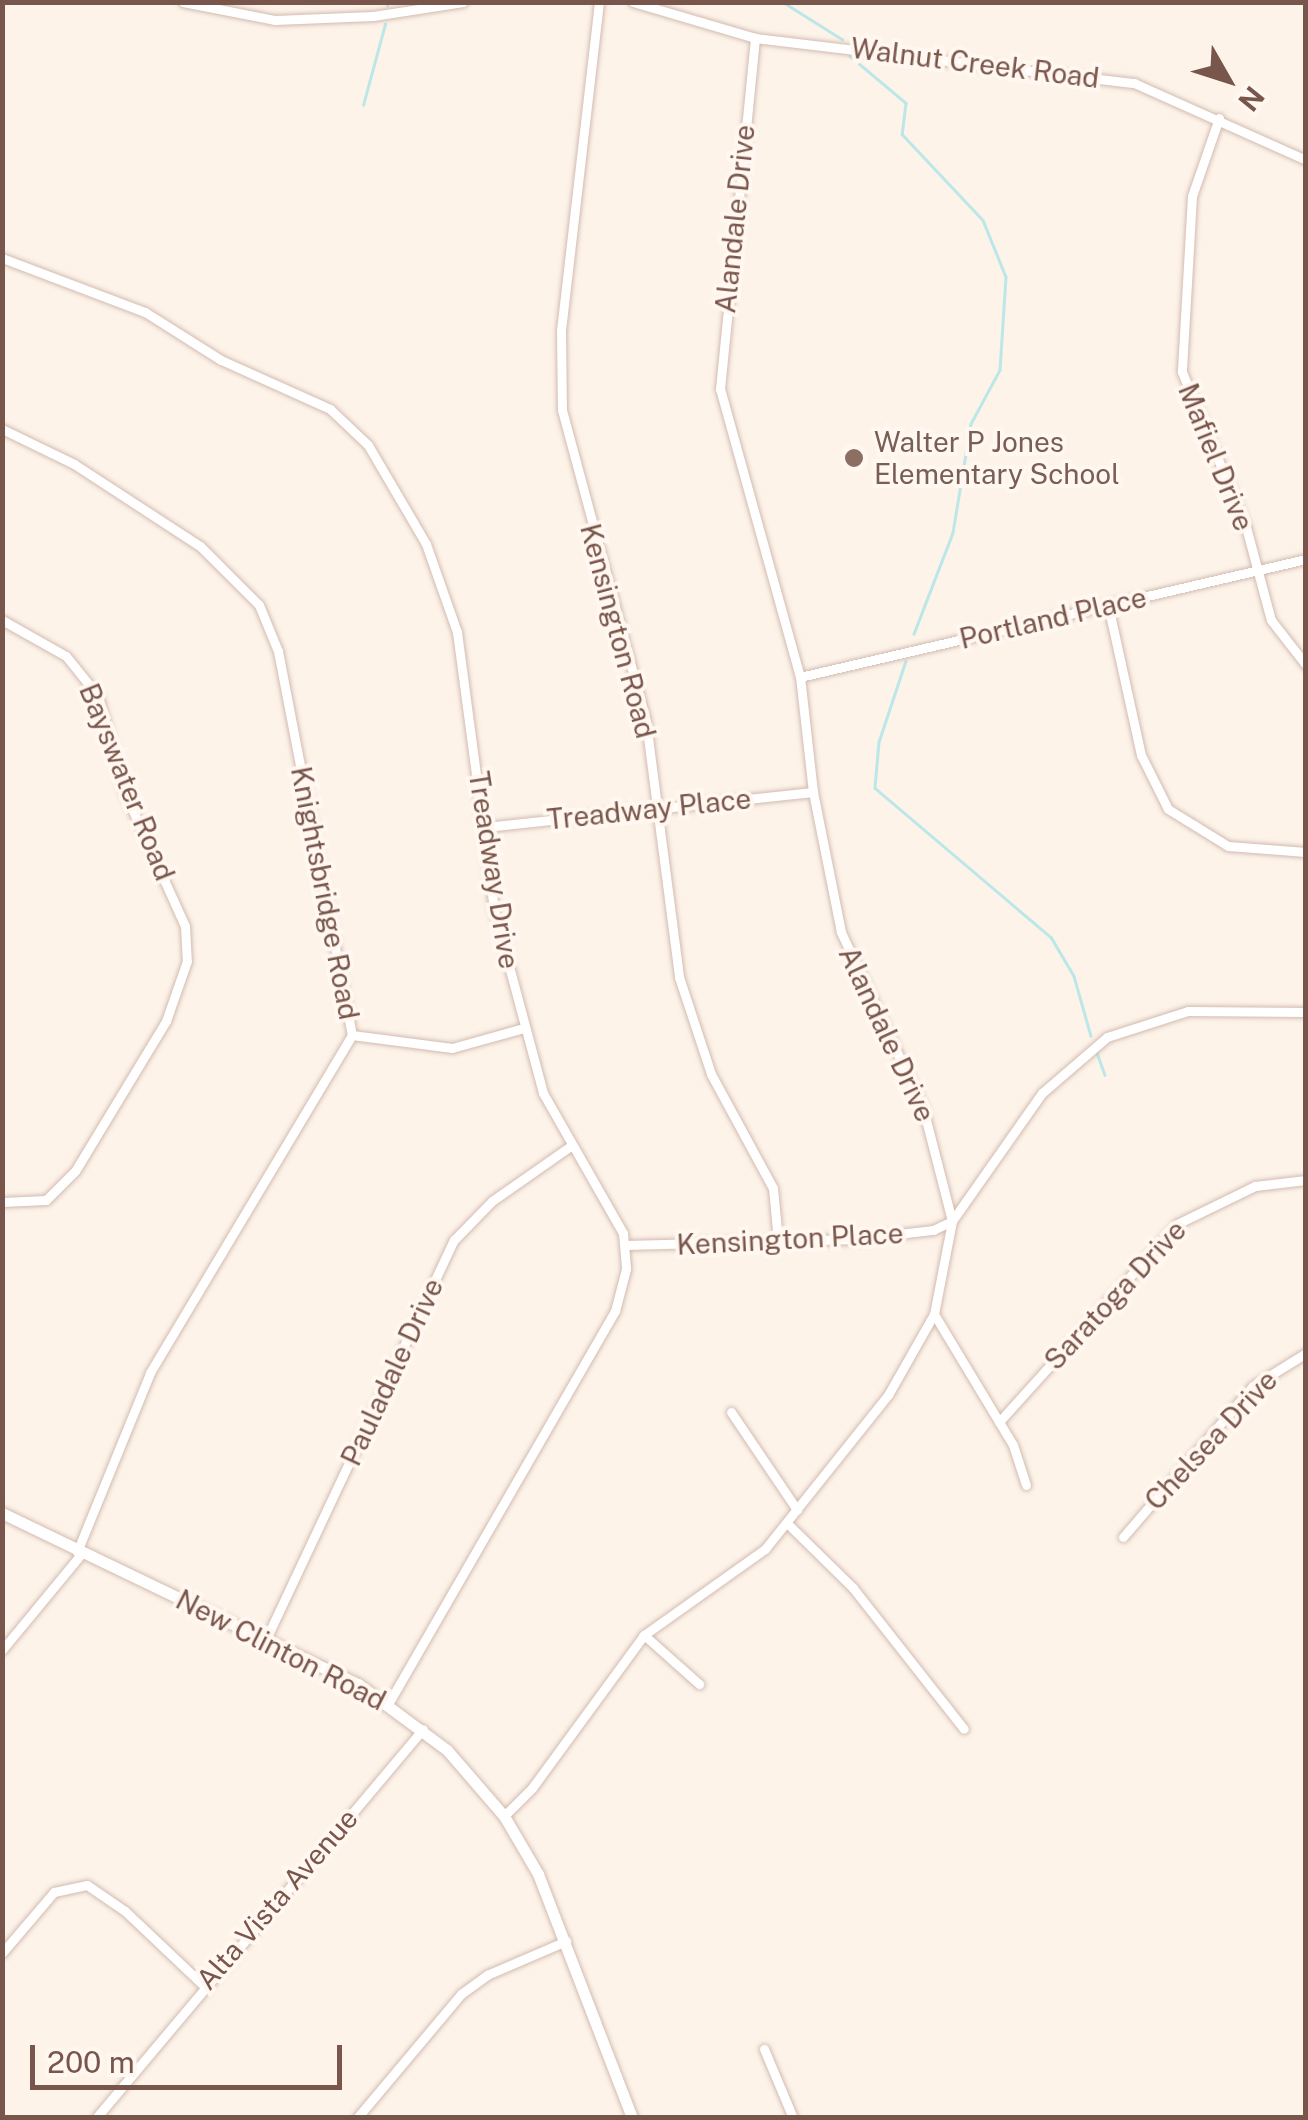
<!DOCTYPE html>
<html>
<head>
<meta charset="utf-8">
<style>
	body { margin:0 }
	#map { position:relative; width:1308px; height:2120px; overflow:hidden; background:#fdf3e9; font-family:"Public Sans",sans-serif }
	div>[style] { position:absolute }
	.stream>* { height:2.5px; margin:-1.25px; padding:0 1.25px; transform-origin:1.25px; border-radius:1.25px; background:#bce7e8 }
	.roads { filter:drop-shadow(0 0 2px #d3bbb0) drop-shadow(0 0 2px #d3bbb0) }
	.minor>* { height:9px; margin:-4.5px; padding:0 4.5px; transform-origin:4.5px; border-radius:4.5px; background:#fff }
	.tertiary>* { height:11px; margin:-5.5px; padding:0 5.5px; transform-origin:5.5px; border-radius:5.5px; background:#fff }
	.dots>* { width:28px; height:28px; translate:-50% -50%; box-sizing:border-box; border:5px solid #fff7f0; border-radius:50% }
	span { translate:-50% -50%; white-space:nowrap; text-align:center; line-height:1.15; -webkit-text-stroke:8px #fff7f0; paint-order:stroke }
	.street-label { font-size:28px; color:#79564b }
	.education-label { font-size:28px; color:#785e54 }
	.left { translate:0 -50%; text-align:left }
	.frame { position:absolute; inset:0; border:5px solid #79564b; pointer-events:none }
	.north { position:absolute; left:1178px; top:30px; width:100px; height:100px; -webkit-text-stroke:8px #fff7f0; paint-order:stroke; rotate:129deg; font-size:28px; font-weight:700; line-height:40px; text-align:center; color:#79564b }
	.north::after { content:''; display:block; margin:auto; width:35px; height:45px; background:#79564b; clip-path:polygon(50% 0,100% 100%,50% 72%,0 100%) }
	.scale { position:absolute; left:30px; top:2045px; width:312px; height:45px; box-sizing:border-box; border:5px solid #79564b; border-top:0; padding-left:12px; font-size:30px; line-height:35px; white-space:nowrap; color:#79564b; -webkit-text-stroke:8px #fff7f0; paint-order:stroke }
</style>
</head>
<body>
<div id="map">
	<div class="stream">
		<div style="left:783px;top:2px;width:70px;rotate:32.1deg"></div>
		<div style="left:387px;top:6px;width:4px;rotate:-90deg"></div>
		<div style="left:850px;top:56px;width:73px;rotate:40deg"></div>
		<div style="left:906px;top:103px;width:31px;rotate:97deg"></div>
		<div style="left:902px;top:134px;width:118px;rotate:46.7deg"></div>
		<div style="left:983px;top:220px;width:61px;rotate:68deg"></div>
		<div style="left:1006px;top:277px;width:93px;rotate:93.7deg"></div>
		<div style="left:1000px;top:370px;width:61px;rotate:118.2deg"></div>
		<div style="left:971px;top:424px;width:110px;rotate:99.4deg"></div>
		<div style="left:953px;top:533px;width:108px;rotate:111.1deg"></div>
		<div style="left:363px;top:105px;width:84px;rotate:-74.8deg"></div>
		<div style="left:906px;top:661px;width:85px;rotate:108.4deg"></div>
		<div style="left:879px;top:742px;width:46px;rotate:95deg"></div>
		<div style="left:875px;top:788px;width:231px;rotate:40.3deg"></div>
		<div style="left:1051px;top:937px;width:45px;rotate:59.5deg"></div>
		<div style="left:1074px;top:976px;width:62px;rotate:74.2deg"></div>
		<div style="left:1097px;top:1053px;width:23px;rotate:70deg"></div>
	</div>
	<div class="roads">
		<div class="minor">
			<div style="left:183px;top:2px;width:94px;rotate:11.1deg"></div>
			<div style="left:275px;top:20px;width:98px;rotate:-2.3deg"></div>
			<div style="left:373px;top:16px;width:91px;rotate:-8.8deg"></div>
			<div style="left:599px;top:2px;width:331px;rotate:96.6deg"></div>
			<div style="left:561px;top:331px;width:79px;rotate:89.3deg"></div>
			<div style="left:562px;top:410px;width:323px;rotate:74.9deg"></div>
			<div style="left:646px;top:722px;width:257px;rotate:82.6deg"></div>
			<div style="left:679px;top:977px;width:102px;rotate:71.7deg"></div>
			<div style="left:711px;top:1074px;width:130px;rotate:61.5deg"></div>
			<div style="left:773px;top:1188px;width:53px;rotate:84.6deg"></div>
			<div style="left:633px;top:2px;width:127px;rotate:16.4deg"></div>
			<div style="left:755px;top:38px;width:382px;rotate:6.8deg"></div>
			<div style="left:1134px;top:83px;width:188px;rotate:24.1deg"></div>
			<div style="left:1219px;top:118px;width:83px;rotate:109.1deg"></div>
			<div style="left:1192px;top:196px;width:176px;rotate:93.3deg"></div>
			<div style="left:1182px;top:372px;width:168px;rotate:67.6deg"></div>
			<div style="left:1246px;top:527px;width:96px;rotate:75deg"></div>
			<div style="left:1271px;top:620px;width:57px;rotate:52.1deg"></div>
			<div style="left:2px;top:258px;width:153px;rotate:20.7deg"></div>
			<div style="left:145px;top:312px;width:90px;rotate:32.3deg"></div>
			<div style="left:221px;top:360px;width:120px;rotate:24.2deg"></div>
			<div style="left:330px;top:409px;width:52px;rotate:43.5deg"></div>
			<div style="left:368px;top:445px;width:115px;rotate:59.6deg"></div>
			<div style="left:426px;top:544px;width:93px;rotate:70.6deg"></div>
			<div style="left:457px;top:632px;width:280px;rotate:82.4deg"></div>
			<div style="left:494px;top:910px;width:189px;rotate:75deg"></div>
			<div style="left:543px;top:1093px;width:161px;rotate:60.3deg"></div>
			<div style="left:623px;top:1233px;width:36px;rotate:85deg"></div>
			<div style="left:626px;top:1269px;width:43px;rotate:104.7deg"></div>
			<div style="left:615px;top:1311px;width:452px;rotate:120deg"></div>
			<div style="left:2px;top:429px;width:80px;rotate:25.9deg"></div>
			<div style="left:74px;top:464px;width:150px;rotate:33.1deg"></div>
			<div style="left:200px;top:546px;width:83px;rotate:45deg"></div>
			<div style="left:259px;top:605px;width:50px;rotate:67.6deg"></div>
			<div style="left:278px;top:651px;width:391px;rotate:79.1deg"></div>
			<div style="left:352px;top:1035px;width:394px;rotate:120.9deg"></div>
			<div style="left:150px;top:1373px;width:193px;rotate:112.2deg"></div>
			<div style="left:1108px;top:605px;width:154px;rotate:77.6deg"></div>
			<div style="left:1141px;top:755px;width:60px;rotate:63.4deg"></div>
			<div style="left:1168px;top:809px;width:70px;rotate:31.7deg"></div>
			<div style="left:1228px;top:846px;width:78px;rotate:4.4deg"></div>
			<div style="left:2px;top:620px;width:73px;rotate:29.4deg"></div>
			<div style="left:66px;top:656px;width:51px;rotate:51.3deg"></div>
			<div style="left:98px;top:696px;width:98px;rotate:74.7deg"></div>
			<div style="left:124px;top:791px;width:148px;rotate:65.7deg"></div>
			<div style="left:185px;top:926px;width:35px;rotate:87deg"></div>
			<div style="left:187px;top:961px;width:64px;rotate:109.3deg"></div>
			<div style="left:166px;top:1021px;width:175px;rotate:121.2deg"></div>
			<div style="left:75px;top:1171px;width:41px;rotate:135deg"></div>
			<div style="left:46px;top:1200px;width:44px;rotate:177.4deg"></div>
			<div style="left:800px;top:677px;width:520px;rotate:-13.13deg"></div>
			<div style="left:485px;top:827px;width:330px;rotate:-6.1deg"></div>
			<div style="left:352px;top:1035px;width:101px;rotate:7.4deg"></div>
			<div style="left:452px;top:1048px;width:75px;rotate:-15.5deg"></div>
			<div style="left:625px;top:1245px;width:231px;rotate:-1.5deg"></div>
			<div style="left:856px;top:1239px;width:78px;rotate:-6.7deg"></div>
			<div style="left:933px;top:1230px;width:21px;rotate:-25deg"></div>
			<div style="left:952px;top:1221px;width:156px;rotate:-54.9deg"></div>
			<div style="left:1042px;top:1093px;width:86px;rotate:-40.7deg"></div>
			<div style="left:1107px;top:1037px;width:85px;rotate:-17.8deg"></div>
			<div style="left:1188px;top:1011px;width:118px;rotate:0.5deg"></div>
			<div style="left:934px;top:1314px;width:153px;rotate:58.9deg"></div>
			<div style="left:1013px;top:1445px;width:42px;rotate:72deg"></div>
			<div style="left:731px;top:1412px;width:118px;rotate:56deg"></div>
			<div style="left:999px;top:1422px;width:266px;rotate:-48deg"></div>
			<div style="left:1177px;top:1224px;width:87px;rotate:-26deg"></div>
			<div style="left:1255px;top:1186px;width:51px;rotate:-6.7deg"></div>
			<div style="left:789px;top:1525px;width:90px;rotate:44.5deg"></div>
			<div style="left:853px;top:1588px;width:179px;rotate:51.8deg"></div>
			<div style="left:1123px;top:1537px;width:199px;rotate:-49.3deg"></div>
			<div style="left:1253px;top:1386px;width:62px;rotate:-31.9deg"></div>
			<div style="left:644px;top:1635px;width:74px;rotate:41.7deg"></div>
			<div style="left:266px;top:1639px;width:441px;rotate:-64.8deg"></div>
			<div style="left:454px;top:1240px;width:54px;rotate:-45.7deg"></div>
			<div style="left:492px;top:1201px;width:94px;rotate:-35deg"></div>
			<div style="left:2px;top:1650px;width:124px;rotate:-50.5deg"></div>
			<div style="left:504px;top:1816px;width:40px;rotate:-45deg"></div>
			<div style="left:532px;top:1788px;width:190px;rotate:-53.8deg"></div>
			<div style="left:644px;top:1635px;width:148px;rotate:-35.4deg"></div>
			<div style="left:765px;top:1549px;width:197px;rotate:-51.4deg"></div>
			<div style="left:888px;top:1395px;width:93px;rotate:-60.4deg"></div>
			<div style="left:934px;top:1314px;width:95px;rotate:-79deg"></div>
			<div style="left:952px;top:1221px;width:117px;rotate:-104.4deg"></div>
			<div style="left:923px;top:1108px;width:194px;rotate:-115deg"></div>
			<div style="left:841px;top:932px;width:143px;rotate:-101.3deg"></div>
			<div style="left:813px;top:792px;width:116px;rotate:-96.4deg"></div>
			<div style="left:800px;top:677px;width:299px;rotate:-105.5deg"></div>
			<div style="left:720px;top:389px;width:353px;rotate:-84.3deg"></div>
			<div style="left:2px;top:1953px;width:80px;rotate:-49.6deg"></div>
			<div style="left:54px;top:1892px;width:34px;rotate:-12deg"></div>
			<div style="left:87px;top:1885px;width:46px;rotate:34.4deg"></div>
			<div style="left:125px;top:1911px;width:108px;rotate:43.5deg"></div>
			<div style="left:764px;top:2049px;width:75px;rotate:67.2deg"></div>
			<div style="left:96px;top:2118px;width:508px;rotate:-49.95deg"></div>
			<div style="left:357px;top:2118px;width:162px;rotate:-50deg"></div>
			<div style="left:461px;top:1994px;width:34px;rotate:-36deg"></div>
			<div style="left:489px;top:1974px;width:84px;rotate:-23.2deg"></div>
		</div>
		<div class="tertiary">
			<div style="left:2px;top:1513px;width:395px;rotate:25.7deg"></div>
			<div style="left:358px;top:1684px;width:111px;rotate:36.6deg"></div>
			<div style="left:447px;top:1750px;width:87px;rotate:49.2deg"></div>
			<div style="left:504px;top:1816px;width:67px;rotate:59.6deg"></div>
			<div style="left:538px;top:1874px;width:261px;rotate:68.9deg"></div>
		</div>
	</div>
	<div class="dots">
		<div style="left:854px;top:458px;background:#8d6e63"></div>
	</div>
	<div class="street-label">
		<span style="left:975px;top:63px;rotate:7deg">Walnut Creek Road</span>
		<span style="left:735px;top:219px;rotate:-84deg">Alandale Drive</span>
		<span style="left:1216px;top:457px;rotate:68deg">Mafiel Drive</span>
		<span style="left:1053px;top:618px;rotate:-13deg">Portland Place</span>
		<span style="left:618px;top:631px;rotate:75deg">Kensington Road</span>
		<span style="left:127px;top:782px;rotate:68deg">Bayswater Road</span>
		<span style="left:649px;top:809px;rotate:-6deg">Treadway Place</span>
		<span style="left:494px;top:870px;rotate:81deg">Treadway Drive</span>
		<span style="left:325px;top:893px;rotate:79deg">Knightsbridge Road</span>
		<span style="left:887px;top:1034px;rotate:65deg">Alandale Drive</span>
		<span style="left:790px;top:1239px;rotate:-3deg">Kensington Place</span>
		<span style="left:1115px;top:1295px;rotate:-47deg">Saratoga Drive</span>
		<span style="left:392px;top:1372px;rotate:-65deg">Pauladale Drive</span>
		<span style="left:1211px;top:1440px;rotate:-47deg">Chelsea Drive</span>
		<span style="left:281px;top:1650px;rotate:27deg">New Clinton Road</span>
		<span style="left:277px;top:1899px;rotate:-49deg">Alta Vista Avenue</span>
	</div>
	<div class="education-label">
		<span class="left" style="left:874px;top:458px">Walter P Jones<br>Elementary School</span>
	</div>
	<div class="frame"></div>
	<div class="north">N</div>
	<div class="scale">200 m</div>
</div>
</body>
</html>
